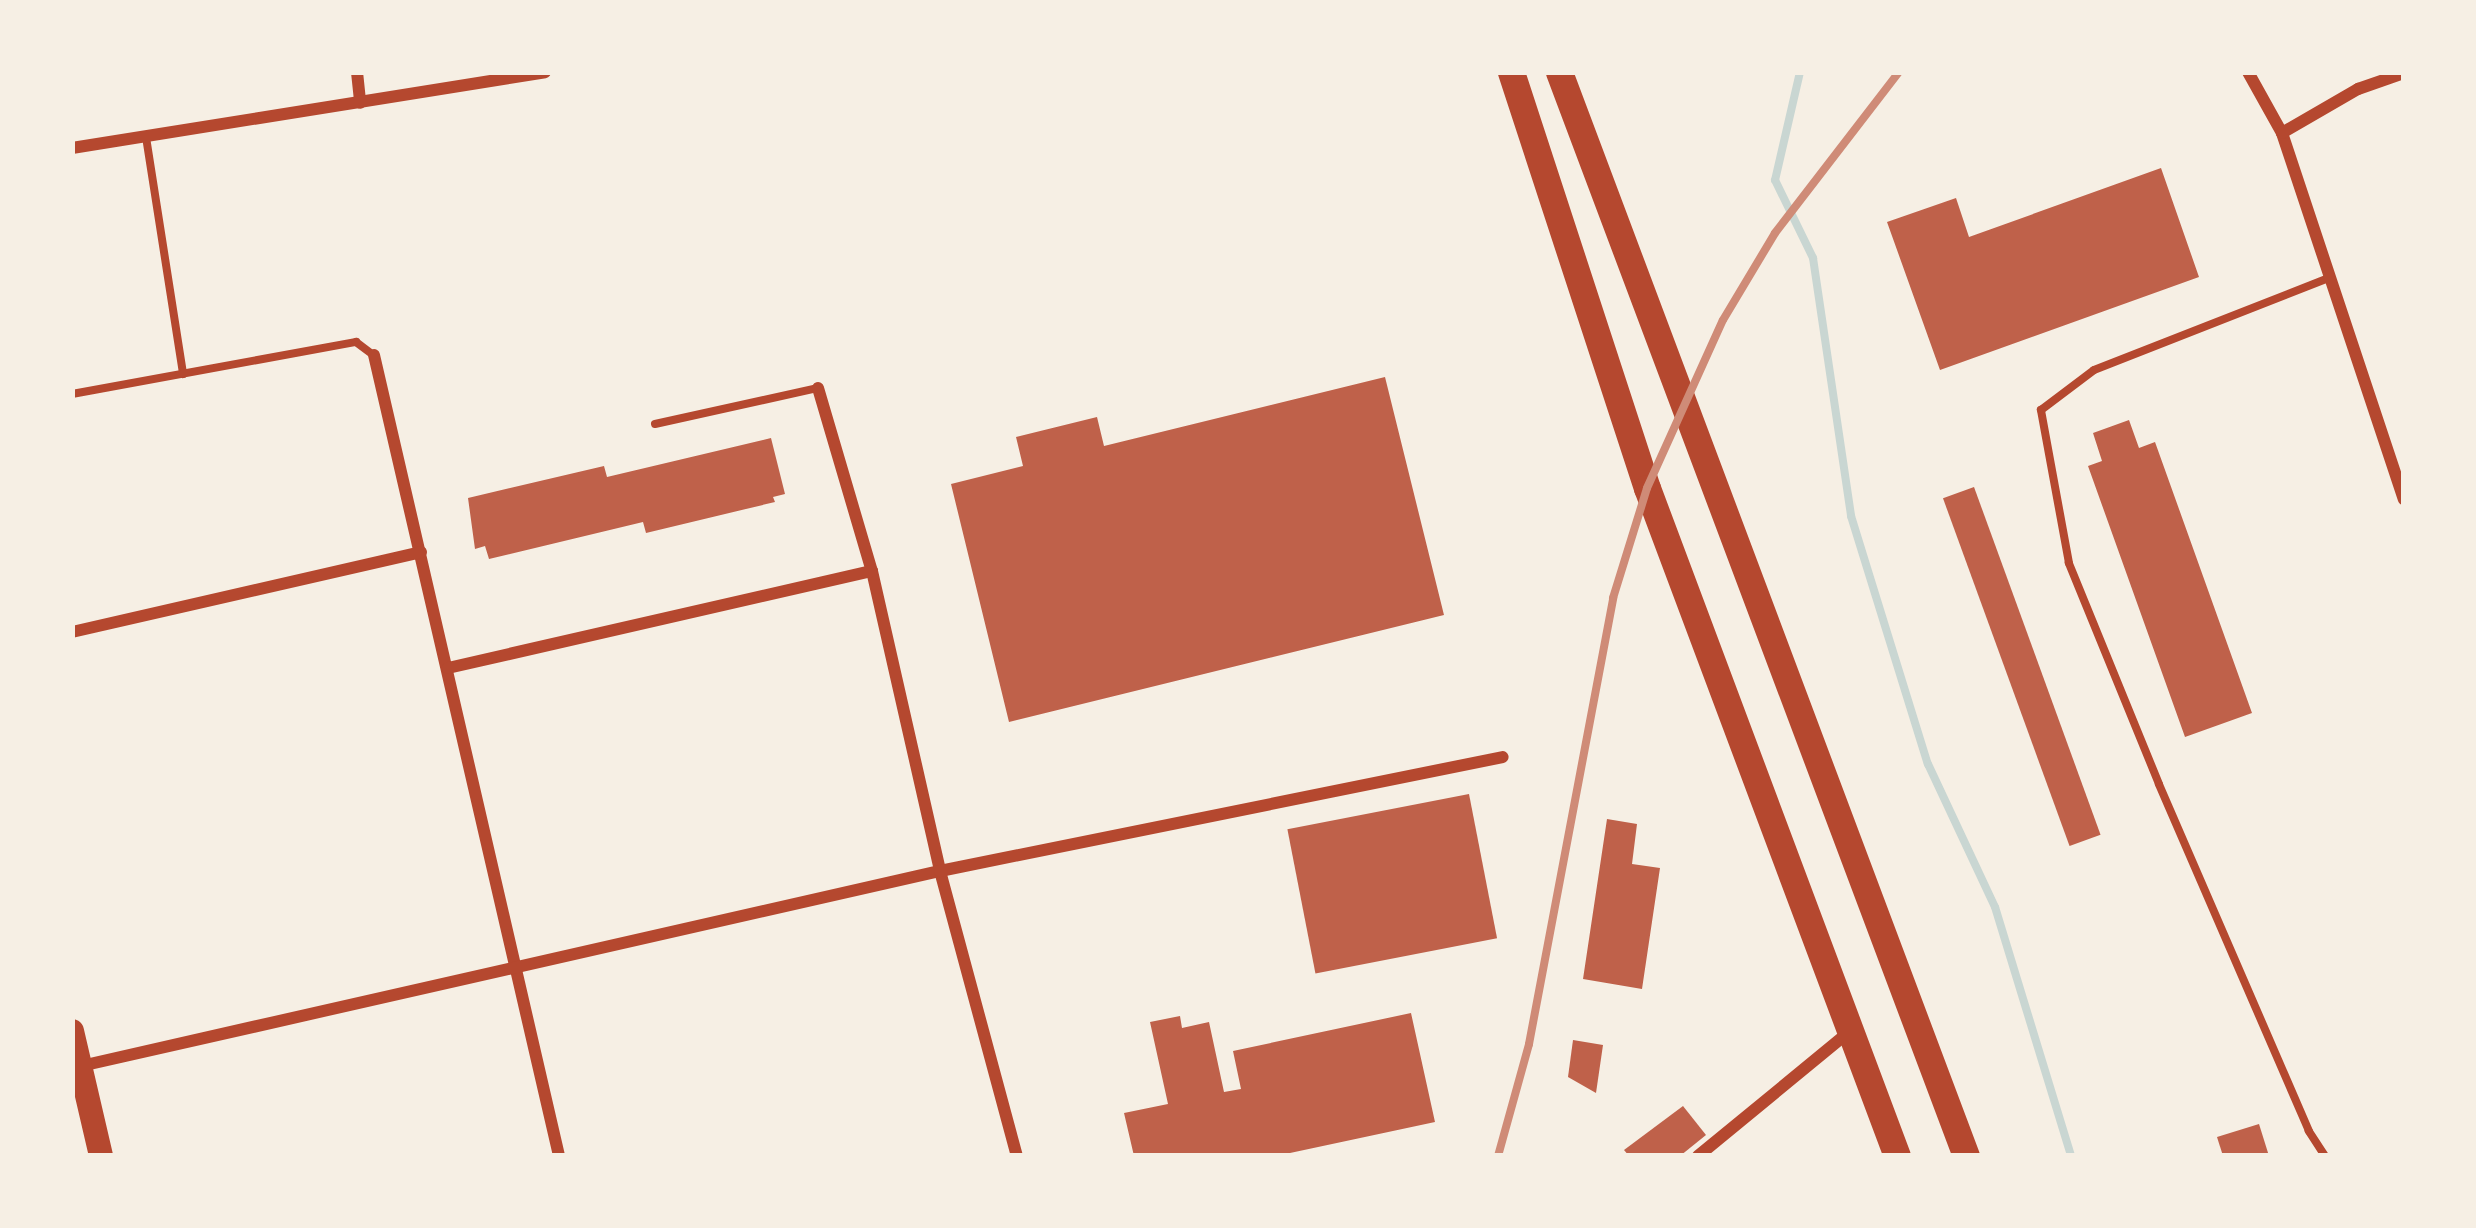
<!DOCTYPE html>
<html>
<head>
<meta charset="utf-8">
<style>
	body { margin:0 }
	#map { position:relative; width:2476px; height:1228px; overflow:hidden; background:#f6efe4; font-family:Raleway,sans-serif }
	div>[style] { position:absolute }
	.stream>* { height:8px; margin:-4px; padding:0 4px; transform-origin:4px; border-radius:4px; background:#c9d6d2 }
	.building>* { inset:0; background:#bf614a; transform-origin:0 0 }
	.service>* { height:8px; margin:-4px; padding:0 4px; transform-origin:4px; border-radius:4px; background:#b5482f }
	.minor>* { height:12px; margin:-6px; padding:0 6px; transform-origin:6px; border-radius:6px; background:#b5482f }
	.secondary>* { height:24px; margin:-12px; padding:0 12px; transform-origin:12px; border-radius:12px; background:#b5482f }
	.trunk>* { height:27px; margin:-13.5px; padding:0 13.5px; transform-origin:13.5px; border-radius:13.5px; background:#b5482f }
	.rail>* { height:8px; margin:-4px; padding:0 4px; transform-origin:4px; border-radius:4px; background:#cf8b77 }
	span { translate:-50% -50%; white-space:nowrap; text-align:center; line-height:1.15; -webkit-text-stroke:10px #f6efe4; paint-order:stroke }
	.frame { position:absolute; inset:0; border:75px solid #f6efe4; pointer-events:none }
</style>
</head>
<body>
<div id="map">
	<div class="stream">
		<div style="left:1800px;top:72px;width:111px;rotate:103deg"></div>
		<div style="left:1775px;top:180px;width:87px;rotate:64deg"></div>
		<div style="left:1813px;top:258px;width:261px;rotate:81.6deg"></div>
		<div style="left:1851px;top:516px;width:260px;rotate:72.8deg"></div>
		<div style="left:1928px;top:764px;width:158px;rotate:64.9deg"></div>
		<div style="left:1995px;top:907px;width:260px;rotate:73deg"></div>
	</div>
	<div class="building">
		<div style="clip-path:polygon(2161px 168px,2199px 277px,1940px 370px,1887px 222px,1956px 198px,1969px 237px)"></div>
		<div style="clip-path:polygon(1385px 377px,1444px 615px,1009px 722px,951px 484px,1023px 466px,1016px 437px,1097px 417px,1104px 446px)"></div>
		<div style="clip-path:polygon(2129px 420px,2139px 448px,2155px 442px,2252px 713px,2185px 737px,2088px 466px,2102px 461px,2093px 433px)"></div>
		<div style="clip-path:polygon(771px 438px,785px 494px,773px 497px,775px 502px,646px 533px,643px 522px,489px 559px,485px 546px,475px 549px,468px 498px,604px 466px,607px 477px)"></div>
		<div style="left:1974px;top:487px;width:370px;height:33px;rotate:70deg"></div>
		<div style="left:1469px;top:794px;width:147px;height:185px;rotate:79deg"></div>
		<div style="clip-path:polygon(1607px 819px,1637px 824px,1632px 864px,1660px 868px,1642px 989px,1583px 979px)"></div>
		<div style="clip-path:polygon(1411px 1013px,1435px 1122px,1276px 1156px,1134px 1156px,1124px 1113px,1168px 1104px,1150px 1022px,1180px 1016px,1182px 1028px,1209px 1022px,1224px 1092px,1241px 1089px,1233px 1051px)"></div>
		<div style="clip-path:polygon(1573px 1040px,1603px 1045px,1596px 1093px,1568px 1077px)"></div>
		<div style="clip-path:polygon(1683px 1106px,1706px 1135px,1680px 1156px,1629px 1156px,1624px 1150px)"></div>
		<div style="clip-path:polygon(2259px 1124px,2269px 1156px,2223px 1156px,2217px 1137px)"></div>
	</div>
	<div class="service">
		<div style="left:146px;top:137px;width:240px;rotate:81.1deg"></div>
		<div style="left:72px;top:394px;width:289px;rotate:-10.4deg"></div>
		<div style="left:356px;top:342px;width:21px;rotate:37deg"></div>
		<div style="left:655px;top:424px;width:166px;rotate:-12.5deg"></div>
		<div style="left:2325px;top:1156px;width:30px;rotate:-123deg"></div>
		<div style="left:2309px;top:1131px;width:378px;rotate:-113.4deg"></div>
		<div style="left:2159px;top:784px;width:239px;rotate:-112.2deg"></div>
		<div style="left:2069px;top:563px;width:156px;rotate:-100.4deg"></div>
		<div style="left:2041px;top:410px;width:66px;rotate:-37deg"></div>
		<div style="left:2094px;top:370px;width:252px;rotate:-21.4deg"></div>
	</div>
	<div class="minor">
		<div style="left:357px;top:72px;width:31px;rotate:84deg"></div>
		<div style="left:2248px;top:72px;width:70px;rotate:60.9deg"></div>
		<div style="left:2282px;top:133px;width:386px;rotate:71.6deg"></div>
		<div style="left:2282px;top:133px;width:88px;rotate:-30.1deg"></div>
		<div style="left:2358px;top:89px;width:49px;rotate:-19.2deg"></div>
		<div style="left:72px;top:148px;width:479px;rotate:-9.1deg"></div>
		<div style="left:374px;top:355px;width:822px;rotate:76.99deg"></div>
		<div style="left:818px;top:388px;width:191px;rotate:73.6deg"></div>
		<div style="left:872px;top:571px;width:308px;rotate:77.2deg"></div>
		<div style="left:940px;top:871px;width:295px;rotate:74.9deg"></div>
		<div style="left:72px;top:632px;width:358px;rotate:-12.9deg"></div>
		<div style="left:448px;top:668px;width:435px;rotate:-12.9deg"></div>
		<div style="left:81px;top:1066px;width:881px;rotate:-12.79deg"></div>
		<div style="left:940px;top:871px;width:574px;rotate:-11.45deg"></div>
		<div style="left:1698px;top:1156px;width:197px;rotate:-39.4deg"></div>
	</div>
	<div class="secondary">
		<div style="left:72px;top:1031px;width:128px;rotate:76.9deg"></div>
	</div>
	<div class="trunk">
		<div style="left:1511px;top:72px;width:438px;rotate:71.9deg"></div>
		<div style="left:1647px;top:488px;width:713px;rotate:69.48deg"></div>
		<div style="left:1559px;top:72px;width:1158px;rotate:69.42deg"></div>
	</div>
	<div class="rail">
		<div style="left:1498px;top:1156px;width:116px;rotate:-74.5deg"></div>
		<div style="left:1529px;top:1044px;width:454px;rotate:-79.3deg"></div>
		<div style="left:1613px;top:598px;width:115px;rotate:-72.8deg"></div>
		<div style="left:1647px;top:488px;width:184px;rotate:-65.7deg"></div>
		<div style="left:1723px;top:320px;width:101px;rotate:-59.1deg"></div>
		<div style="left:1775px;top:233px;width:203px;rotate:-52.4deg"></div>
	</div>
	<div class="frame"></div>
</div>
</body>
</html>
